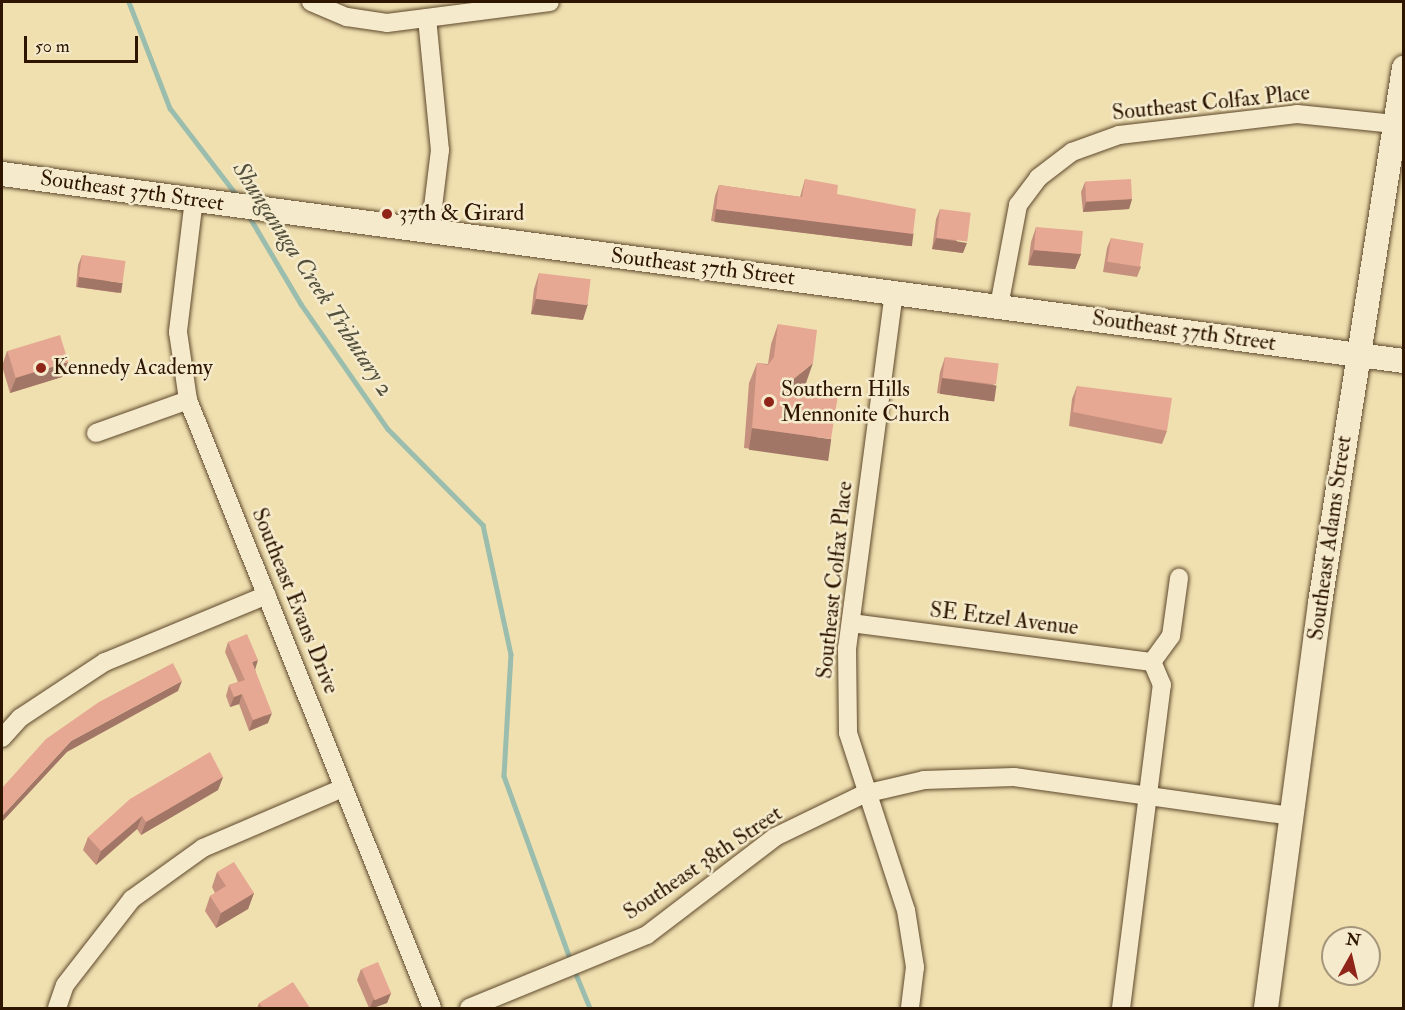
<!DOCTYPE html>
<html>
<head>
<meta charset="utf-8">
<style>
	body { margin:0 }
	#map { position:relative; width:1405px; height:1010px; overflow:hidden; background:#f0e0b0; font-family:"IM FELL Double Pica",serif }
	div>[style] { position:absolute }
	.stream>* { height:4.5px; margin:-2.25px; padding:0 2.25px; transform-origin:2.25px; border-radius:2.25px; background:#9abdae }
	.roads { filter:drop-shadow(0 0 2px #5e482c) drop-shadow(0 0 2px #5e482c) }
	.street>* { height:18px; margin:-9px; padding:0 9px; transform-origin:9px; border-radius:9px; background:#f5ebcc }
	.secondary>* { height:24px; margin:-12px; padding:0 12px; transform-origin:12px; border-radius:12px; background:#f5ebcc }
	.wall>* { inset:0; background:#c6907e }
	.shaded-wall>* { inset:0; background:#a17666; transform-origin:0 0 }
	.building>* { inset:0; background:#e6a892; transform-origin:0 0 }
	.dots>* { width:16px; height:16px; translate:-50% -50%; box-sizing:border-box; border:3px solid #f5ebcc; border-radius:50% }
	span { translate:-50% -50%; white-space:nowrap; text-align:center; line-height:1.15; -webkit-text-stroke:5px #f5ebcc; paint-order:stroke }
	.street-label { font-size:22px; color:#2d1500 }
	.poi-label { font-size:22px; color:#2d1500 }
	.left { translate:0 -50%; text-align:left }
	.water-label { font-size:24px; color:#53503d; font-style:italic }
	.frame { position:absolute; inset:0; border:3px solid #2d1500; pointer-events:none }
	.north { position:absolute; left:1321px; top:926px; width:60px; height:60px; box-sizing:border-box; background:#f5ebcc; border:2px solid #a5957a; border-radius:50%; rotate:8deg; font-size:16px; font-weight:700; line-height:24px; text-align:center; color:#2d1500 }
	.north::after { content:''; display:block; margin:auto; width:21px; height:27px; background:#8f2418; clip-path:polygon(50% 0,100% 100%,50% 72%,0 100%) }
	.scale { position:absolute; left:24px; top:36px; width:114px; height:27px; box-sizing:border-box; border:3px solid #2d1500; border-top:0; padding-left:8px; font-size:18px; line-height:21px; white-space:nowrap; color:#2d1500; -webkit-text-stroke:4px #f5ebcc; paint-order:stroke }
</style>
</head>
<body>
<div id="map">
	<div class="stream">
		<div style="left:129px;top:2px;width:114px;rotate:68.9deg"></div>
		<div style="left:170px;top:108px;width:113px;rotate:52.5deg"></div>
		<div style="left:249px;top:216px;width:102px;rotate:59.4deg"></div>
		<div style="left:301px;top:304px;width:152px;rotate:55.2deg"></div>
		<div style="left:388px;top:429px;width:135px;rotate:45.3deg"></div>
		<div style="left:483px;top:525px;width:132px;rotate:77.8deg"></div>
		<div style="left:511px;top:654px;width:122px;rotate:93.3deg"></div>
		<div style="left:504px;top:776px;width:197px;rotate:70.1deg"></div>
		<div style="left:574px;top:969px;width:42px;rotate:67.7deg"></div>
	</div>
	<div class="roads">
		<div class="street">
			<div style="left:311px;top:2px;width:39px;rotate:23deg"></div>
			<div style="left:347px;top:17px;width:40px;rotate:8.5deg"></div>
			<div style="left:387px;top:23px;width:164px;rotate:-7.3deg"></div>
			<div style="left:427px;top:18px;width:133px;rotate:84.4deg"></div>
			<div style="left:440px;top:150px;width:82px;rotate:97deg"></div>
			<div style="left:194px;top:199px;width:134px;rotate:96.9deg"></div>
			<div style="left:178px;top:332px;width:69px;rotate:81.6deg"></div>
			<div style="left:188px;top:400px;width:655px;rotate:68.13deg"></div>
			<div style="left:894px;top:292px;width:359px;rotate:97.5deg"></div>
			<div style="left:847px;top:648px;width:85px;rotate:89.3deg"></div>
			<div style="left:848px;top:733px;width:186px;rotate:71.9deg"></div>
			<div style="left:906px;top:910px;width:58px;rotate:81deg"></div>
			<div style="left:915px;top:967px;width:41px;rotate:97deg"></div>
			<div style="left:999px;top:306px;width:103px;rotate:-79.3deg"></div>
			<div style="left:1018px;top:205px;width:34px;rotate:-53deg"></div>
			<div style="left:1038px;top:178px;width:43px;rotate:-37.4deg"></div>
			<div style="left:1072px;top:152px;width:50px;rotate:-19.9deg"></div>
			<div style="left:1119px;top:135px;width:179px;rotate:-6.7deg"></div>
			<div style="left:1297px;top:114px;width:98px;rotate:5.9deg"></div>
			<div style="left:96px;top:433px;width:98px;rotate:-19.7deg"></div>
			<div style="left:851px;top:623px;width:304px;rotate:7.4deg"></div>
			<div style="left:1152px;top:662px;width:32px;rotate:-54deg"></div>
			<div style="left:1171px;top:636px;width:59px;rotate:-82.1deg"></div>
			<div style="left:2px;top:738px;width:27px;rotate:-48deg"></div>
			<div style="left:20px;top:718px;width:102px;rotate:-33.4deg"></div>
			<div style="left:105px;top:662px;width:175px;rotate:-22.5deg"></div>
			<div style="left:57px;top:1008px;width:24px;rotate:-71deg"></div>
			<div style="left:65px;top:985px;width:109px;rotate:-52.1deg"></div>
			<div style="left:132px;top:899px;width:87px;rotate:-35.7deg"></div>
			<div style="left:203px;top:848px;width:152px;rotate:-23.2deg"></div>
			<div style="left:469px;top:1008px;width:192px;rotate:-22.3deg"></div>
			<div style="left:647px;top:935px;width:161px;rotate:-37.4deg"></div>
			<div style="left:775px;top:837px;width:99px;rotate:-25.8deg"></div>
			<div style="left:864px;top:794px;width:62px;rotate:-13.1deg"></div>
			<div style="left:924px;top:780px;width:90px;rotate:-1.9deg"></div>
			<div style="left:1014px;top:777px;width:281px;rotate:8deg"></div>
			<div style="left:1121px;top:1008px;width:326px;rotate:-82.8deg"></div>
			<div style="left:1162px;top:685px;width:25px;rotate:-113deg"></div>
		</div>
		<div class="secondary">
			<div style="left:2px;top:174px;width:1414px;rotate:7.6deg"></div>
			<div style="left:1266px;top:1008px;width:409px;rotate:-82.4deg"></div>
			<div style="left:1320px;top:603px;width:542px;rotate:-81.08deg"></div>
		</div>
	</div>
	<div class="wall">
		<div style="clip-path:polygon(805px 179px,837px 194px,913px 234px,909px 246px,711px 221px,715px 196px,719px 185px,800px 197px)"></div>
		<div style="clip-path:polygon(1085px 182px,1132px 199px,1129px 209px,1083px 212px,1081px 192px)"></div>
		<div style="clip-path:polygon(940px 209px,963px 253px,932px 249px,936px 219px)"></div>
		<div style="clip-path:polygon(1036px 227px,1081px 254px,1075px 269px,1028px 265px,1031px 242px)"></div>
		<div style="clip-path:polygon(1111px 238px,1141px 267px,1137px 277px,1103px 272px,1107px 248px)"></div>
		<div style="clip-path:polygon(82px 255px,119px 293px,76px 287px,78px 265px)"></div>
		<div style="clip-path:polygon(539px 273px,583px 320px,531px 314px,534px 289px)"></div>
		<div style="clip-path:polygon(778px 324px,806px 383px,798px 389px,824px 459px,744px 448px,749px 383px,757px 363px,768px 364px,771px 344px)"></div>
		<div style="clip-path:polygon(7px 351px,62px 377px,10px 393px,2px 366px)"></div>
		<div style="clip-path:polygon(945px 357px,996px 386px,991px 401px,937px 393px,940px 372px)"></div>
		<div style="clip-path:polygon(1077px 386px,1167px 431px,1162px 444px,1069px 426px,1072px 399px)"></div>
		<div style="clip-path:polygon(228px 642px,255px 669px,268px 723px,249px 731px,239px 704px,230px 707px,226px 696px,229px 685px,238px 682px,225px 652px)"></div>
		<div style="clip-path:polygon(223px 777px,218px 790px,141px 835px,137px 829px,96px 865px,83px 850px,88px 837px)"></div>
		<div style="clip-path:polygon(217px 872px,254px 893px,248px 909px,216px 928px,205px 911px,210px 896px,215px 893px,212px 887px)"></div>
		<div style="clip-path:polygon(361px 969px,391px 993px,387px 1003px,373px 1008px,369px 1008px,357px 980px)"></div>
		<div style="clip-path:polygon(259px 1003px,310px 1008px,257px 1008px)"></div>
	</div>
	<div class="shaded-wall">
		<div style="clip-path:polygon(1132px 199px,1129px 209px,1083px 212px,1086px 202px)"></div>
		<div style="left:716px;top:209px;width:199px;height:13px;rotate:7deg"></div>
		<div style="clip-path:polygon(936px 238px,967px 243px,963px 253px,932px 249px)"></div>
		<div style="clip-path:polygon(1034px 250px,1081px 254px,1075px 269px,1028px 265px)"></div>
		<div style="left:79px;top:277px;width:44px;height:10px;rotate:8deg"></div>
		<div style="clip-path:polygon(536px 299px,588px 304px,583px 320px,531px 314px)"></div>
		<div style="clip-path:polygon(68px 362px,62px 377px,10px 393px,16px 378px)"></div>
		<div style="clip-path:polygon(813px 363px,806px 383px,777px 407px,784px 387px)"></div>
		<div style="left:942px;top:378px;width:55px;height:16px;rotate:8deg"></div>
		<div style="left:752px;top:428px;width:80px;height:22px;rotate:8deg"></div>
		<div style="clip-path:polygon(258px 660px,255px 670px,252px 662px)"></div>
		<div style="clip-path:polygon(182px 681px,178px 691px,67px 752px,2px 822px,2px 816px,71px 741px)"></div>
		<div style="clip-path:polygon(242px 694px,239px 704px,230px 707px,234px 697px)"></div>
		<div style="clip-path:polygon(272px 713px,268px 723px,249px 731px,253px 720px)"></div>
		<div style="clip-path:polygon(223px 777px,218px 790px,141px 835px,146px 822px)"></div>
		<div style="clip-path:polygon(142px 816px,137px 829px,96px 865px,101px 851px)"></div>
		<div style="clip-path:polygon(254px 893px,248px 909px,216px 928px,221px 913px)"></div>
		<div style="clip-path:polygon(391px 993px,387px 1003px,373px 1008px,370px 1008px,373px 1000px)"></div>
	</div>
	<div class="building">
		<div style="clip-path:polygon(805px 179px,838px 185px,837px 194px,916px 209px,913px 234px,716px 209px,719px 185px,802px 197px)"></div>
		<div style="left:1131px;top:179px;width:20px;height:46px;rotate:87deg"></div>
		<div style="left:940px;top:209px;width:31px;height:29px;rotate:7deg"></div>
		<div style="left:1036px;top:227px;width:47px;height:23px;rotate:5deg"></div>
		<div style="left:1111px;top:238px;width:33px;height:24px;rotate:9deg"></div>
		<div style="left:82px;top:255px;width:44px;height:22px;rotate:8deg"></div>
		<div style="left:539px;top:273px;width:52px;height:26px;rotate:7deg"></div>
		<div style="clip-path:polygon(778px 324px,817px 330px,813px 363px,784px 387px,838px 395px,831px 439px,752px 428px,757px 363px,768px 365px,774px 357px)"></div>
		<div style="left:60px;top:335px;width:28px;height:55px;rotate:73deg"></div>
		<div style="left:945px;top:357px;width:54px;height:21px;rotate:7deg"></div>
		<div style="clip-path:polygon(1077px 386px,1172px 398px,1167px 431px,1073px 412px)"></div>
		<div style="clip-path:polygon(247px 634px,258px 660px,252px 662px,272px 713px,253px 720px,242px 694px,234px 697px,229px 685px,245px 680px,228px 642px)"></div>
		<div style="clip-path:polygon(173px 663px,182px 681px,71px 741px,2px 816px,2px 788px,46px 739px,99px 702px)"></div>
		<div style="clip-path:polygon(210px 752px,223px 777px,146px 822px,142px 816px,101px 851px,88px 837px,130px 799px)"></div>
		<div style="clip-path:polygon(234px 862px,254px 893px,221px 913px,210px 896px,226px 886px,217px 872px)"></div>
		<div style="left:378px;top:962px;width:34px;height:18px;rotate:67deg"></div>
		<div style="clip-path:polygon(293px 982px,310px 1008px,263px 1008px,259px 1003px)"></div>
	</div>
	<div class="dots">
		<div style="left:387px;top:214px;background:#8f2418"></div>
		<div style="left:41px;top:368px;background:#8f2418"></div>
		<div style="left:769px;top:402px;background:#8f2418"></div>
	</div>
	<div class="street-label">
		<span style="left:1211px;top:103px;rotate:-6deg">Southeast Colfax Place</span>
		<span style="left:132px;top:191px;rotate:8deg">Southeast 37th Street</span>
		<span style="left:703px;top:267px;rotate:7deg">Southeast 37th Street</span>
		<span style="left:1184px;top:331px;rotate:8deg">Southeast 37th Street</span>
		<span style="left:1330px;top:538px;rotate:-82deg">Southeast Adams Street</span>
		<span style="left:835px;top:580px;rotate:-84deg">Southeast Colfax Place</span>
		<span style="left:295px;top:601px;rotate:68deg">Southeast Evans Drive</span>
		<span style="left:1004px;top:619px;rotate:7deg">SE Etzel Avenue</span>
		<span style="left:703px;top:863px;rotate:-34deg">Southeast 38th Street</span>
	</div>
	<div class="poi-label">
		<span class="left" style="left:399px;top:214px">37th &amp; Girard</span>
		<span class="left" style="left:53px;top:368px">Kennedy Academy</span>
		<span class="left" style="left:781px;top:402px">Southern Hills<br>Mennonite Church</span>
	</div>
	<div class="water-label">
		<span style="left:313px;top:279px;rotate:57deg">Shunganuga Creek Tributary 2</span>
	</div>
	<div class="frame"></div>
	<div class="north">N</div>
	<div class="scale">50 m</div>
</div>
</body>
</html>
